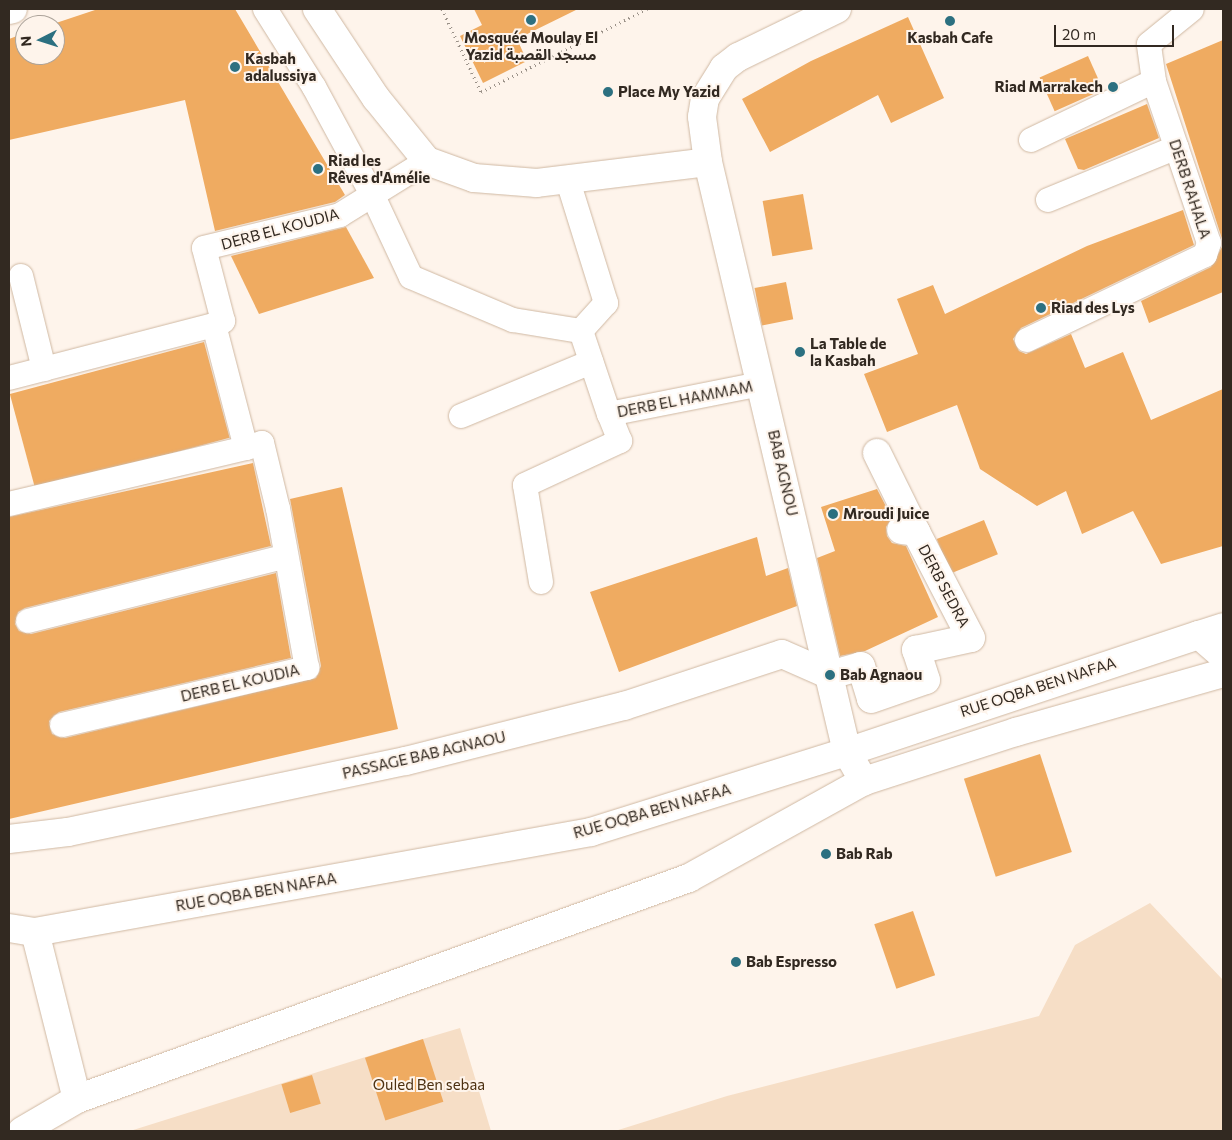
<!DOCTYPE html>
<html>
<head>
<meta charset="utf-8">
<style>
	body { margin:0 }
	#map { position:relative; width:1232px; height:1140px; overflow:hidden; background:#fef4eb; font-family:Commissioner,"Noto Sans Arabic",sans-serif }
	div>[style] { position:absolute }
	.green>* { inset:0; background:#f6dec6 }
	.building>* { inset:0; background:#efab61; transform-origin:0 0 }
	.path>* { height:3px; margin-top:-1.5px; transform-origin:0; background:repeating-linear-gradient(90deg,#9a9188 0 1px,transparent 0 5px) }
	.roads { filter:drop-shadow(0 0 1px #cfb8a2) drop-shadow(0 0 1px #cfb8a2) }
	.service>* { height:24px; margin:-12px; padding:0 12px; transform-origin:12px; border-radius:12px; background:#fff }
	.pedestrian>* { height:28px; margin:-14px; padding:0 14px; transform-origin:14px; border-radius:14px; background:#fff }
	.minor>* { height:28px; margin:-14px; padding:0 14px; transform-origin:14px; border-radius:14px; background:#fff }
	.tertiary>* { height:28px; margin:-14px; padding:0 14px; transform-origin:14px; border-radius:14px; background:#fff }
	.secondary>* { height:28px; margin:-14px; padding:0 14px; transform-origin:14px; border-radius:14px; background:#fff }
	.dots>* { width:14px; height:14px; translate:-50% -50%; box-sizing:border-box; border:2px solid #fef4eb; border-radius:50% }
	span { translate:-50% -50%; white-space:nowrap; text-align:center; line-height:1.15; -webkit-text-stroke:4px #fef4eb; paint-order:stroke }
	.poi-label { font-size:15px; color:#322921; font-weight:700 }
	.left { translate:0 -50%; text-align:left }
	.right { translate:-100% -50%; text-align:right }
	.street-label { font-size:15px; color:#322921 }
	.park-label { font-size:15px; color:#4c3011 }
	.frame { position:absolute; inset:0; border:10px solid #322921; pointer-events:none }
	.north { position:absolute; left:15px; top:15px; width:50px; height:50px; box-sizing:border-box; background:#fef4eb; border:1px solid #aca39a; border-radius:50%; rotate:265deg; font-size:14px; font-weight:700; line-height:20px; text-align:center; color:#322921 }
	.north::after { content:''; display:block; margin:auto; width:18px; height:22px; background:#2c7080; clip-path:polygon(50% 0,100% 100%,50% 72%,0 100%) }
	.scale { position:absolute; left:1054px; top:25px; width:120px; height:22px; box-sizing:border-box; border:2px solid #322921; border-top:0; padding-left:6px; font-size:15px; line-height:18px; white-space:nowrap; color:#322921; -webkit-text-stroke:4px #fef4eb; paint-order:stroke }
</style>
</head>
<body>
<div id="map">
	<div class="green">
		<div style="clip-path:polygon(1150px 903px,1223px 980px,1223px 1131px,615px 1131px,727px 1096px,1039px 1016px,1075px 945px)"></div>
		<div style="clip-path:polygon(460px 1028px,491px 1131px,130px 1131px,423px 1039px)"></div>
	</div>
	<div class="building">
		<div style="clip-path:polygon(98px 9px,235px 9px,345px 195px,335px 202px,215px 231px,185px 100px,9px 140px,9px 39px,25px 33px,25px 55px,55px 55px,55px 25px,50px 25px)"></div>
		<div style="clip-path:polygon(474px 9px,578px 9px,517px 39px,527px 61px,483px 83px,460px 36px,482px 25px)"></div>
		<div style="clip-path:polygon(908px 17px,944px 98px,891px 123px,878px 95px,770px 152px,742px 99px,811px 61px)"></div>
		<div style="clip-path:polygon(1223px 40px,1223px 292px,1149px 323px,1141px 301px,1211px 267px,1222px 247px,1222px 239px,1166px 64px)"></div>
		<div style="left:1088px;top:56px;width:37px;height:53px;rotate:66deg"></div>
		<div style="clip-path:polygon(1147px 104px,1159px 138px,1084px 170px,1078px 169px,1065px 139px)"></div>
		<div style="left:803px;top:194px;width:56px;height:41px;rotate:80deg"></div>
		<div style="clip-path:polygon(1183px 210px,1194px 245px,1021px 328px,1013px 339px,1019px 351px,1026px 354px,1071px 334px,1085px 368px,1123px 352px,1151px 420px,1223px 389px,1223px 546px,1161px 564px,1133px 511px,1082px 534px,1066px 491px,1037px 506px,980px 469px,957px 405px,887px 432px,864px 374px,918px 354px,897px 299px,933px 285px,945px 314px,1087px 246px)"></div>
		<div style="clip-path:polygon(346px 227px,374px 278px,259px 314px,231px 256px)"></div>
		<div style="left:786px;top:282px;width:38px;height:32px;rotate:79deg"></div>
		<div style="left:204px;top:342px;width:99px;height:201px;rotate:75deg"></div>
		<div style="clip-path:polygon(253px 463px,271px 546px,25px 608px,18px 612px,15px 624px,19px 631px,31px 634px,276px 573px,291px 658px,59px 712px,49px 721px,52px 734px,65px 738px,316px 678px,321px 666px,290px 499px,342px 487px,398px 729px,9px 819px,9px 517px)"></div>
		<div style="clip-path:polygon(877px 489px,892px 518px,886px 527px,887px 536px,892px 543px,906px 546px,938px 617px,865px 651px,840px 656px,817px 558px,835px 551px,821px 507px)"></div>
		<div style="left:984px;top:520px;width:37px;height:51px;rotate:68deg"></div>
		<div style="clip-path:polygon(757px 537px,766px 576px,788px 568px,797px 606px,619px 672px,590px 592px)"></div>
		<div style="left:1040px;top:754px;width:103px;height:80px;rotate:72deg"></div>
		<div style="left:913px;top:911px;width:68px;height:41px;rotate:71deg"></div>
		<div style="left:423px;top:1039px;width:66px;height:61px;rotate:72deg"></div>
		<div style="left:312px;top:1075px;width:30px;height:32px;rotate:73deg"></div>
	</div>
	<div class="path">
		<div style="left:442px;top:9px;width:92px;rotate:64.8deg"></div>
		<div style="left:481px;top:92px;width:186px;rotate:-26.6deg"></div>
	</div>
	<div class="roads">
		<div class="service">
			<div style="left:265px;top:9px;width:92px;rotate:57.9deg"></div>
			<div style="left:314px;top:87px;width:124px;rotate:61.6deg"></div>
			<div style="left:373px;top:196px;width:89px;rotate:64.9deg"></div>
			<div style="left:411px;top:277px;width:111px;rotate:22.9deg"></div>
			<div style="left:513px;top:320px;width:69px;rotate:9.2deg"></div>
			<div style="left:1031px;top:140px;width:136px;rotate:-25.6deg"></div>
			<div style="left:568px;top:181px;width:128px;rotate:72.7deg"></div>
			<div style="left:606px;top:303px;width:38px;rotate:132deg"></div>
			<div style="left:581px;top:331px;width:88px;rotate:71.4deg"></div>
			<div style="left:609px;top:414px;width:155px;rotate:-11.2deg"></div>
			<div style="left:1048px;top:200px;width:139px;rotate:-22.3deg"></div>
			<div style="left:21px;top:276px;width:96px;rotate:76.1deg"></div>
			<div style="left:1027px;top:340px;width:197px;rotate:-25.5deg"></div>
			<div style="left:1205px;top:255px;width:13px;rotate:-72deg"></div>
			<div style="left:1209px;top:243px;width:171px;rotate:-108.8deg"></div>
			<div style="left:1154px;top:81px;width:37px;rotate:-98deg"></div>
			<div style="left:1149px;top:44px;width:55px;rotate:-39.1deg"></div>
			<div style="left:9px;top:378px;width:212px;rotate:-14.5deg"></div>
			<div style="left:461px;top:416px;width:141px;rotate:-22.6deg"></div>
			<div style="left:9px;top:504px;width:244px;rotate:-13.3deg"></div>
			<div style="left:541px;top:582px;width:98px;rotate:-99.4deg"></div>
			<div style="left:525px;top:485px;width:105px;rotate:-24.9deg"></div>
			<div style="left:620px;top:441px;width:29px;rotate:-112deg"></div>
			<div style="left:28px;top:621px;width:266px;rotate:-14.1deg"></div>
			<div style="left:62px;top:725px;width:252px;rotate:-13.1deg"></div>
			<div style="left:307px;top:668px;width:162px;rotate:-100.3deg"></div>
			<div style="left:278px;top:509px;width:68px;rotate:-103.6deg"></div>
			<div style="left:262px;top:443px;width:17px;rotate:163deg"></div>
			<div style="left:246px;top:448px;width:127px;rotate:-104.6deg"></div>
			<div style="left:214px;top:325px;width:10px;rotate:-24deg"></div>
			<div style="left:223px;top:321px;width:75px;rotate:-104.6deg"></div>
			<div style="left:204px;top:248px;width:140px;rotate:-13.6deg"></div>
			<div style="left:340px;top:215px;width:102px;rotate:-31.8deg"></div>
		</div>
		<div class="pedestrian">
			<div style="left:877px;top:453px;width:88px;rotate:63.7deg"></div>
			<div style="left:830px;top:675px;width:32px;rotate:-16deg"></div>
			<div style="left:861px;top:666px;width:34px;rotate:73deg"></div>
			<div style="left:871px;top:699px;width:58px;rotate:-19.1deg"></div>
			<div style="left:926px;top:680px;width:32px;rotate:-108deg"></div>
			<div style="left:916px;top:650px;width:56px;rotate:-12.3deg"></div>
			<div style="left:971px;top:638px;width:119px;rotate:-117.4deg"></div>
			<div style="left:916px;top:532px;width:15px;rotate:-172deg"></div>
		</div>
		<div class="minor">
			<div style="left:317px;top:9px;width:107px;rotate:56.5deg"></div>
			<div style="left:376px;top:98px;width:81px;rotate:51deg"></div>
			<div style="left:427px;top:161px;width:50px;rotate:19.9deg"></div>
			<div style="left:474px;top:178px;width:63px;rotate:4.5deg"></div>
			<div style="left:537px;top:183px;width:172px;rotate:-7deg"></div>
			<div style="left:9px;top:10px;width:4px;rotate:-14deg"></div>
			<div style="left:1199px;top:635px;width:25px;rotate:-18deg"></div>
			<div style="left:9px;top:839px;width:59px;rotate:-6.8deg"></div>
			<div style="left:68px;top:832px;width:345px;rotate:-11.9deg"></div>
			<div style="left:406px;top:761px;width:225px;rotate:-14.2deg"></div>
			<div style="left:624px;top:706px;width:166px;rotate:-18.2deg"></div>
			<div style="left:782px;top:654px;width:52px;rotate:23.6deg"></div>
		</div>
		<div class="tertiary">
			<div style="left:837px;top:9px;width:110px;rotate:154.1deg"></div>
			<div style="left:738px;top:57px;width:18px;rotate:142deg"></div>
			<div style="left:724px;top:68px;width:36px;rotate:122deg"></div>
			<div style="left:705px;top:98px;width:19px;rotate:99deg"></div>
			<div style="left:702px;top:117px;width:45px;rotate:82.4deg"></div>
			<div style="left:708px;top:162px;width:606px;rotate:76.74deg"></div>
			<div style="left:847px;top:752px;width:34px;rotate:60deg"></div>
		</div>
		<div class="secondary">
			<div style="left:9px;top:928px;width:26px;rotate:9deg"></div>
			<div style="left:35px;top:932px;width:565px;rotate:-10.2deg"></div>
			<div style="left:591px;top:832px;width:268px;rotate:-17.4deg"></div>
			<div style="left:847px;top:752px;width:371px;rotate:-18.4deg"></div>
			<div style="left:1199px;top:635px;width:32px;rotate:41deg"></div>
			<div style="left:35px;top:932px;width:172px;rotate:75.9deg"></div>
			<div style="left:22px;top:1131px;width:64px;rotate:-30.2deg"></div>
			<div style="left:77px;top:1099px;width:651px;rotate:-19.86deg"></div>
			<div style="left:689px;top:878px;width:200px;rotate:-29deg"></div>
			<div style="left:864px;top:781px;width:160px;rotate:-17.9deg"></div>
			<div style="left:1016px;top:732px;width:215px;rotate:-15.9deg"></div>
		</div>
	</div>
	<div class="dots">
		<div style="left:531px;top:20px;background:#2c7080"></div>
		<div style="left:950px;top:21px;background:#2c7080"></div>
		<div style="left:235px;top:67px;background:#2c7080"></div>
		<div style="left:1113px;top:87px;background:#2c7080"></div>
		<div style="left:608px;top:92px;background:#2c7080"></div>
		<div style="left:318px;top:169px;background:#2c7080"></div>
		<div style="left:1041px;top:308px;background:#2c7080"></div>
		<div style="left:800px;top:352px;background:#2c7080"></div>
		<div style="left:833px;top:514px;background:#2c7080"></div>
		<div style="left:830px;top:675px;background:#2c7080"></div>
		<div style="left:826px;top:854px;background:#2c7080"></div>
		<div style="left:736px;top:962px;background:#2c7080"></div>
	</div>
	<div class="poi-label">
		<span style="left:531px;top:46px">Mosquée Moulay El<br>Yazid مسجد القصبة</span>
		<span style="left:950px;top:38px">Kasbah Cafe</span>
		<span class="left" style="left:245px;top:67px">Kasbah<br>adalussiya</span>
		<span class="right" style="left:1103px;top:87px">Riad Marrakech</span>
		<span class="left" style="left:618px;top:92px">Place My Yazid</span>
		<span class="left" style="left:328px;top:169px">Riad les<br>Rêves d'Amélie</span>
		<span class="left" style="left:1051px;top:308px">Riad des Lys</span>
		<span class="left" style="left:810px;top:352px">La Table de<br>la Kasbah</span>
		<span class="left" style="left:843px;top:514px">Mroudi Juice</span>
		<span class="left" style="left:840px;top:675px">Bab Agnaou</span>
		<span class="left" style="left:836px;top:854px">Bab Rab</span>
		<span class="left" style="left:746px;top:962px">Bab Espresso</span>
	</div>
	<div class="street-label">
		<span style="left:1190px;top:189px;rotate:72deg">DERB RAHALA</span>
		<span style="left:280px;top:229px;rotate:-15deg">DERB EL KOUDIA</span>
		<span style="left:685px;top:399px;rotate:-11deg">DERB EL HAMMAM</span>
		<span style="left:783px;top:473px;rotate:77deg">BAB AGNOU</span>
		<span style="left:944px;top:586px;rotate:62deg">DERB SEDRA</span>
		<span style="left:240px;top:683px;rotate:-13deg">DERB EL KOUDIA</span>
		<span style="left:1038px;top:687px;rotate:-18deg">RUE OQBA BEN NAFAA</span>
		<span style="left:424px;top:755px;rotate:-13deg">PASSAGE BAB AGNAOU</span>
		<span style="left:652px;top:811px;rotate:-16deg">RUE OQBA BEN NAFAA</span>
		<span style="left:256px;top:892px;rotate:-10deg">RUE OQBA BEN NAFAA</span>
	</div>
	<div class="park-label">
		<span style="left:429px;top:1085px">Ouled Ben sebaa</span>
	</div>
	<div class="frame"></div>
	<div class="north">N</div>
	<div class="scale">20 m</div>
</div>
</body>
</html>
